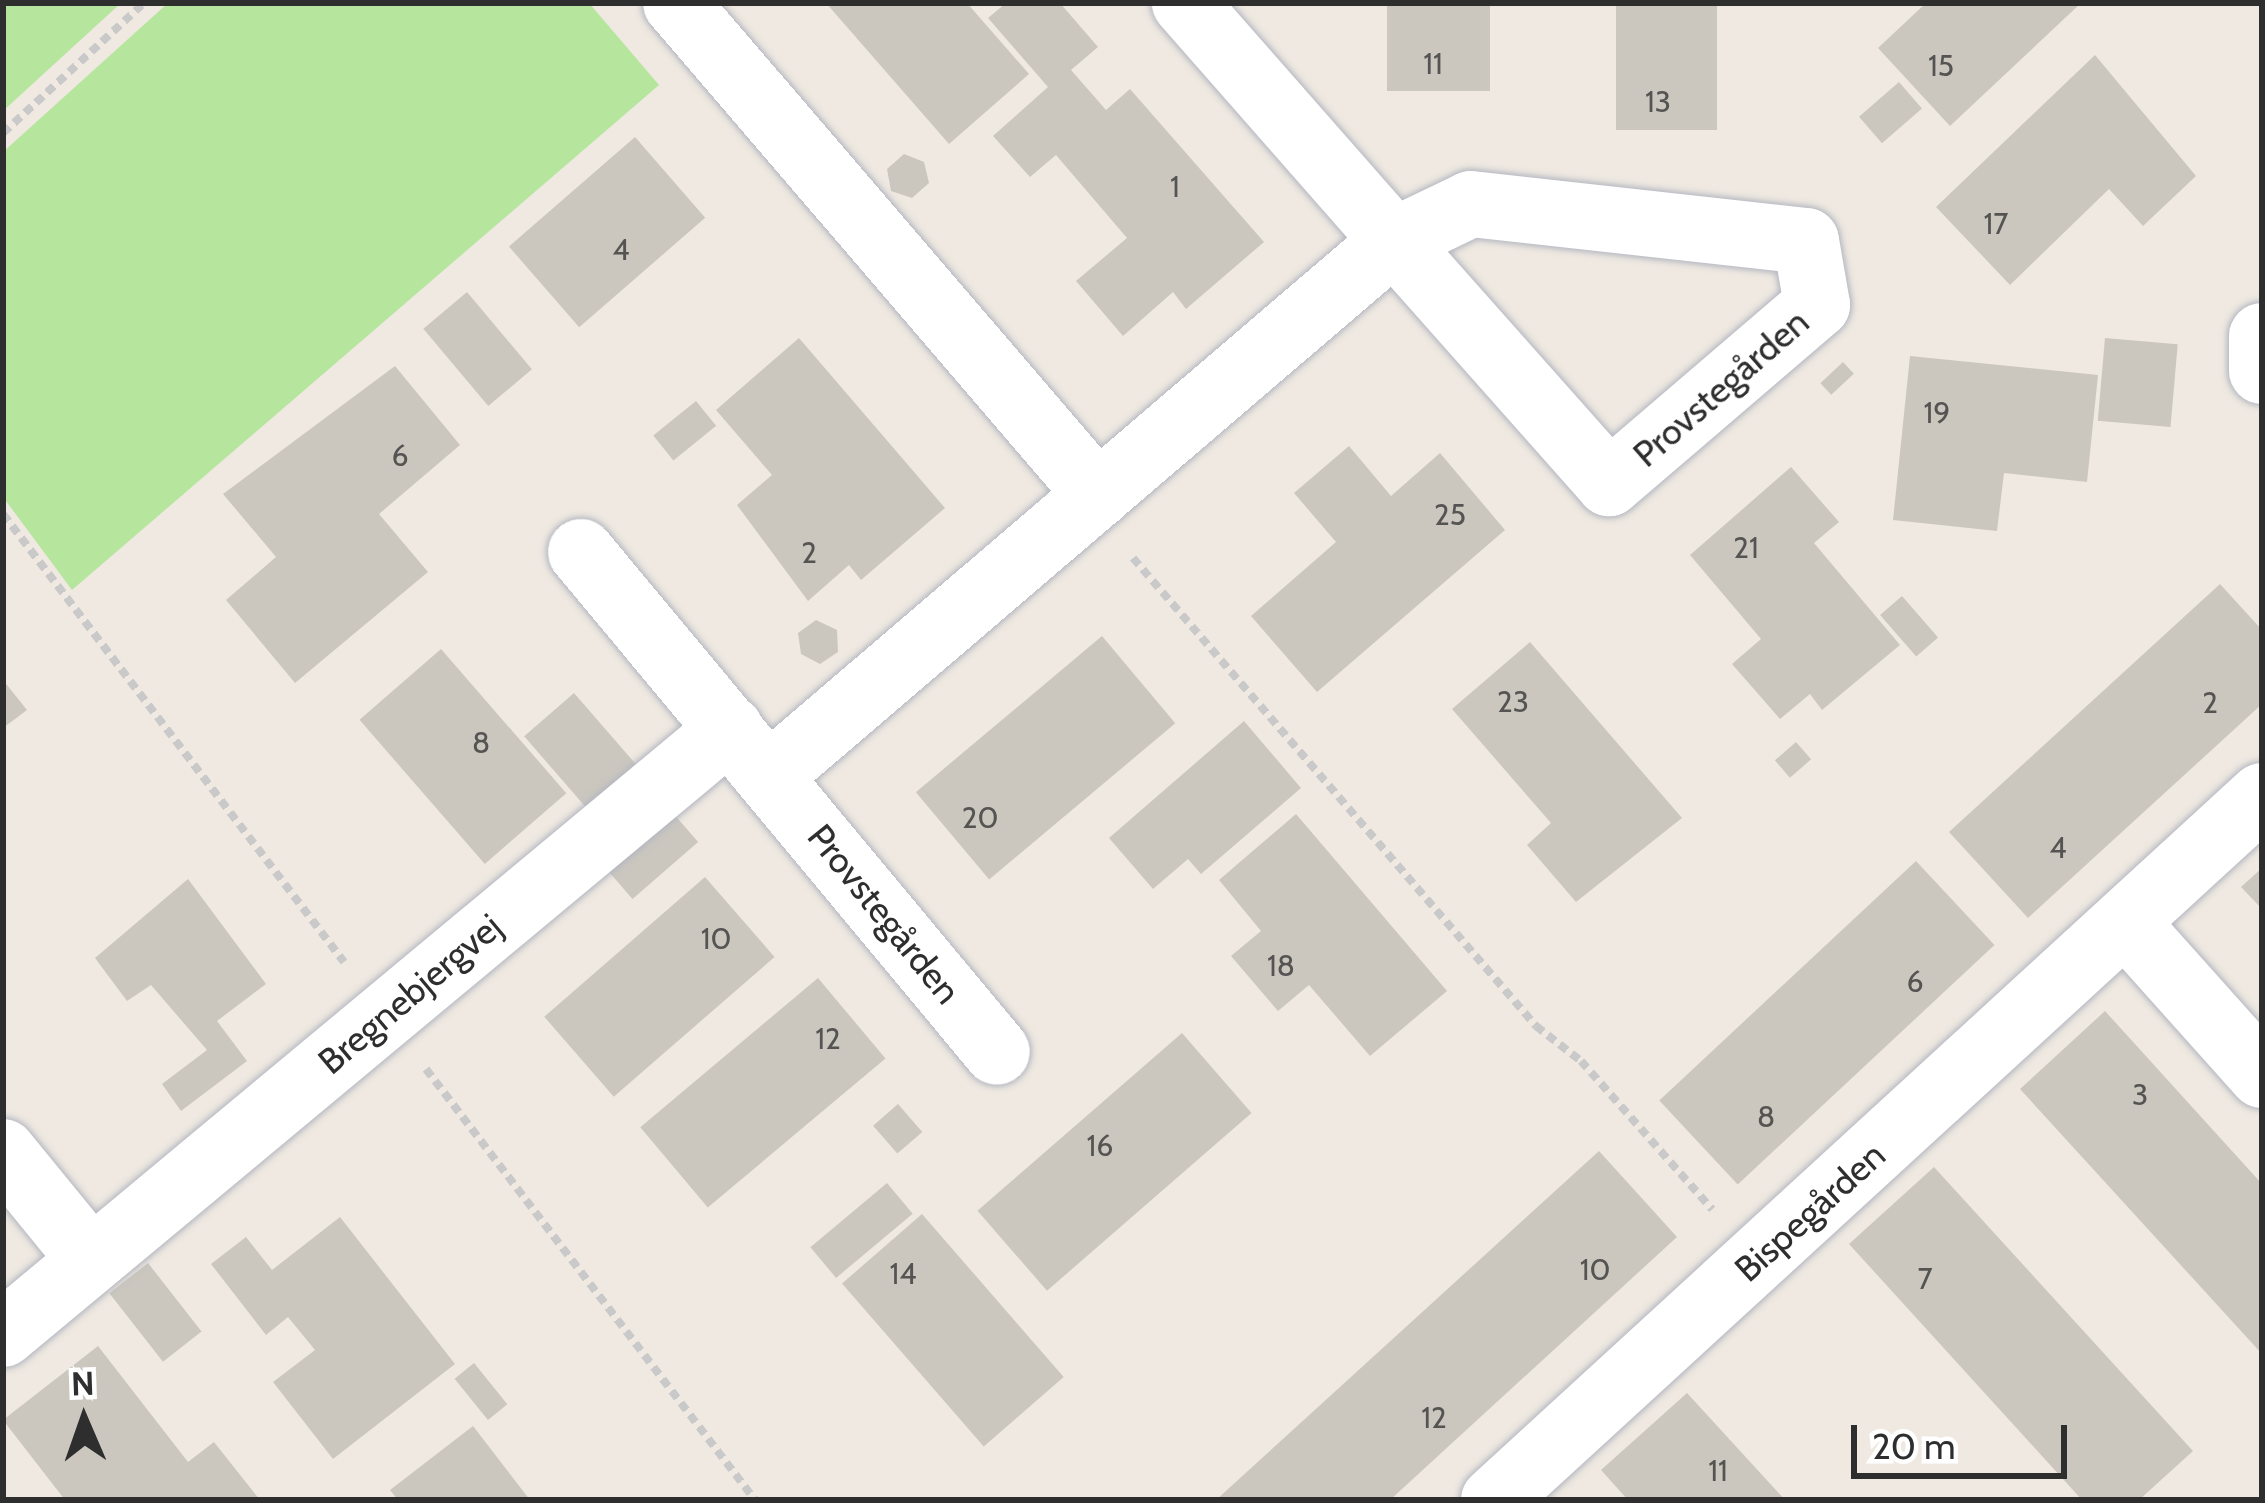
<!DOCTYPE html>
<html>
<head>
<meta charset="utf-8">
<style>
	body { margin:0 }
	#map { position:relative; width:2265px; height:1503px; overflow:hidden; background:#efe9e1; font-family:Cabin,sans-serif }
	div>[style] { position:absolute }
	.green>* { inset:0; background:#b6e59e }
	.building>* { inset:0; background:#cbc7bf; transform-origin:0 0 }
	.path>* { height:8px; margin-top:-4px; transform-origin:0; background:repeating-linear-gradient(90deg,#c9c9c9 0 9px,transparent 0 15px) }
	.roads { filter:drop-shadow(0 0 3px #b4b7c1) drop-shadow(0 0 3px #b4b7c1) }
	.minor>* { height:66px; margin:-33px; padding:0 33px; transform-origin:33px; border-radius:33px; background:#fff }
	span { translate:-50% -50%; white-space:nowrap; text-align:center; line-height:1.15; -webkit-text-stroke:10px #fff; paint-order:stroke }
	.number-label { font-size:30px; color:#555452 }
	.number-label span { -webkit-text-stroke-width:0 }
	.street-label { font-size:36px; color:#2e2e2e }
	.frame { position:absolute; inset:0; border:6px solid #2e2e2e; pointer-events:none }
	.north { position:absolute; left:24px; top:1359px; width:120px; height:120px; -webkit-text-stroke:9px #fff; paint-order:stroke; rotate:358deg; font-size:33px; font-weight:700; line-height:48px; text-align:center; color:#2e2e2e }
	.north::after { content:''; display:block; margin:auto; width:42px; height:54px; background:#2e2e2e; clip-path:polygon(50% 0,100% 100%,50% 72%,0 100%) }
	.scale { position:absolute; left:1851px; top:1425px; width:216px; height:54px; box-sizing:border-box; border:6px solid #2e2e2e; border-top:0; padding-left:15px; font-size:36px; line-height:42px; white-space:nowrap; color:#2e2e2e; -webkit-text-stroke:9px #fff; paint-order:stroke }
</style>
</head>
<body>
<div id="map">
	<div class="green">
		<div style="clip-path:polygon(3px 3px,121px 3px,3px 111px)"></div>
		<div style="clip-path:polygon(168px 3px,589px 3px,659px 85px,72px 590px,3px 497px,3px 152px)"></div>
	</div>
	<div class="building">
		<div style="clip-path:polygon(826px 3px,967px 3px,1029px 74px,949px 144px)"></div>
		<div style="clip-path:polygon(1006px 3px,1060px 3px,1098px 47px,1071px 70px,1106px 110px,1130px 89px,1264px 242px,1186px 309px,1173px 292px,1123px 336px,1076px 281px,1127px 238px,1056px 155px,1030px 177px,993px 136px,1048px 87px,988px 18px)"></div>
		<div style="left:1387px;top:3px;width:103px;height:88px"></div>
		<div style="left:1616px;top:3px;width:101px;height:127px"></div>
		<div style="clip-path:polygon(1926px 3px,2081px 3px,1950px 126px,1878px 48px)"></div>
		<div style="clip-path:polygon(2095px 55px,2196px 176px,2143px 226px,2109px 189px,2010px 285px,1936px 207px)"></div>
		<div style="left:1899px;top:82px;width:35px;height:53px;rotate:49deg"></div>
		<div style="left:635px;top:137px;width:107px;height:167px;rotate:49deg"></div>
		<div style="clip-path:polygon(904px 154px,924px 162px,929px 183px,912px 198px,891px 191px,887px 169px)"></div>
		<div style="left:467px;top:292px;width:101px;height:57px;rotate:50deg"></div>
		<div style="clip-path:polygon(799px 338px,945px 508px,861px 580px,849px 565px,808px 601px,737px 505px,772px 475px,716px 410px)"></div>
		<div style="left:2105px;top:338px;width:73px;height:83px;rotate:5deg"></div>
		<div style="clip-path:polygon(1910px 356px,2098px 375px,2087px 482px,2004px 473px,1997px 531px,1893px 520px)"></div>
		<div style="left:1843px;top:362px;width:16px;height:31px;rotate:47deg"></div>
		<div style="clip-path:polygon(395px 366px,460px 445px,379px 514px,428px 572px,295px 683px,226px 600px,276px 557px,223px 494px)"></div>
		<div style="left:696px;top:401px;width:32px;height:55px;rotate:51deg"></div>
		<div style="clip-path:polygon(1349px 446px,1391px 496px,1440px 453px,1505px 530px,1317px 692px,1251px 616px,1336px 542px,1294px 493px)"></div>
		<div style="clip-path:polygon(1791px 467px,1839px 522px,1814px 543px,1900px 645px,1822px 710px,1810px 694px,1780px 719px,1732px 664px,1761px 639px,1690px 555px)"></div>
		<div style="clip-path:polygon(2220px 584px,2262px 630px,2262px 704px,2028px 918px,1949px 832px)"></div>
		<div style="left:1902px;top:596px;width:55px;height:29px;rotate:49deg"></div>
		<div style="clip-path:polygon(816px 620px,837px 630px,838px 652px,820px 664px,801px 654px,798px 633px)"></div>
		<div style="left:1102px;top:636px;width:114px;height:243px;rotate:50deg"></div>
		<div style="clip-path:polygon(1530px 642px,1682px 818px,1576px 902px,1527px 845px,1551px 823px,1452px 709px)"></div>
		<div style="left:441px;top:649px;width:191px;height:108px;rotate:49deg"></div>
		<div style="clip-path:polygon(3px 680px,27px 710px,3px 728px)"></div>
		<div style="left:574px;top:693px;width:94px;height:66px;rotate:49deg"></div>
		<div style="clip-path:polygon(1244px 721px,1301px 788px,1201px 874px,1188px 859px,1153px 889px,1109px 838px)"></div>
		<div style="left:1796px;top:742px;width:23px;height:28px;rotate:49deg"></div>
		<div style="left:666px;top:805px;width:49px;height:87px;rotate:49deg"></div>
		<div style="clip-path:polygon(1296px 814px,1447px 991px,1370px 1056px,1309px 985px,1278px 1011px,1231px 956px,1261px 931px,1219px 880px)"></div>
		<div style="left:1916px;top:861px;width:115px;height:351px;rotate:47deg"></div>
		<div style="clip-path:polygon(2262px 868px,2262px 909px,2241px 887px)"></div>
		<div style="left:705px;top:877px;width:106px;height:213px;rotate:49deg"></div>
		<div style="clip-path:polygon(188px 879px,266px 984px,217px 1021px,247px 1061px,181px 1111px,162px 1084px,207px 1050px,151px 985px,127px 1001px,95px 958px)"></div>
		<div style="left:818px;top:978px;width:105px;height:232px;rotate:50deg"></div>
		<div style="clip-path:polygon(2105px 1011px,2262px 1184px,2262px 1354px,2020px 1089px)"></div>
		<div style="left:1182px;top:1033px;width:106px;height:271px;rotate:49deg"></div>
		<div style="left:898px;top:1104px;width:37px;height:33px;rotate:49deg"></div>
		<div style="clip-path:polygon(1599px 1151px,1677px 1237px,1390px 1500px,1216px 1500px)"></div>
		<div style="clip-path:polygon(1934px 1167px,2193px 1451px,2139px 1500px,2082px 1500px,1849px 1244px)"></div>
		<div style="left:887px;top:1183px;width:40px;height:100px;rotate:50deg"></div>
		<div style="left:922px;top:1214px;width:216px;height:106px;rotate:49deg"></div>
		<div style="clip-path:polygon(340px 1217px,455px 1364px,333px 1459px,273px 1382px,315px 1350px,288px 1317px,266px 1335px,211px 1264px,246px 1237px,272px 1270px)"></div>
		<div style="left:148px;top:1263px;width:87px;height:49px;rotate:52deg"></div>
		<div style="clip-path:polygon(98px 1346px,188px 1462px,214px 1442px,260px 1500px,65px 1500px,3px 1420px)"></div>
		<div style="left:474px;top:1363px;width:53px;height:25px;rotate:51deg"></div>
		<div style="clip-path:polygon(1687px 1393px,1785px 1500px,1628px 1500px,1601px 1470px)"></div>
		<div style="clip-path:polygon(473px 1426px,530px 1500px,398px 1500px,390px 1490px)"></div>
	</div>
	<div class="path">
		<div style="left:3px;top:133px;width:192px;rotate:-42.7deg"></div>
		<div style="left:3px;top:514px;width:563px;rotate:52.72deg"></div>
		<div style="left:1133px;top:558px;width:618px;rotate:49.27deg"></div>
		<div style="left:1536px;top:1026px;width:57px;rotate:37.9deg"></div>
		<div style="left:1581px;top:1061px;width:198px;rotate:48.5deg"></div>
		<div style="left:426px;top:1069px;width:542px;rotate:52.64deg"></div>
	</div>
	<div class="roads">
		<div class="minor">
			<div style="left:676px;top:3px;width:648px;rotate:49.38deg"></div>
			<div style="left:2262px;top:336px;width:35px;rotate:90deg"></div>
			<div style="left:581px;top:552px;width:650px;rotate:50.24deg"></div>
			<div style="left:770px;top:775px;width:821px;rotate:-40.56deg"></div>
			<div style="left:1394px;top:241px;width:85px;rotate:-25.7deg"></div>
			<div style="left:1471px;top:204px;width:337px;rotate:6.3deg"></div>
			<div style="left:1806px;top:241px;width:65px;rotate:80.2deg"></div>
			<div style="left:1817px;top:305px;width:274px;rotate:139.4deg"></div>
			<div style="left:1609px;top:483px;width:324px;rotate:-131.6deg"></div>
			<div style="left:1394px;top:241px;width:317px;rotate:-131.3deg"></div>
			<div style="left:2126px;top:923px;width:204px;rotate:48.2deg"></div>
			<div style="left:3px;top:1152px;width:139px;rotate:50.8deg"></div>
			<div style="left:3px;top:1334px;width:946px;rotate:-39.77deg"></div>
			<div style="left:1494px;top:1500px;width:1042px;rotate:-42.51deg"></div>
		</div>
	</div>
	<div class="number-label">
		<span style="left:1433px;top:64px">11</span>
		<span style="left:1941px;top:66px">15</span>
		<span style="left:1658px;top:102px">13</span>
		<span style="left:1175px;top:187px">1</span>
		<span style="left:1996px;top:224px">17</span>
		<span style="left:621px;top:250px">4</span>
		<span style="left:1937px;top:413px">19</span>
		<span style="left:400px;top:456px">6</span>
		<span style="left:1450px;top:515px">25</span>
		<span style="left:1746px;top:548px">21</span>
		<span style="left:809px;top:553px">2</span>
		<span style="left:1513px;top:702px">23</span>
		<span style="left:2210px;top:703px">2</span>
		<span style="left:481px;top:743px">8</span>
		<span style="left:980px;top:818px">20</span>
		<span style="left:2058px;top:848px">4</span>
		<span style="left:716px;top:939px">10</span>
		<span style="left:1281px;top:966px">18</span>
		<span style="left:1915px;top:982px">6</span>
		<span style="left:828px;top:1039px">12</span>
		<span style="left:2140px;top:1095px">3</span>
		<span style="left:1766px;top:1117px">8</span>
		<span style="left:1100px;top:1146px">16</span>
		<span style="left:1595px;top:1270px">10</span>
		<span style="left:903px;top:1274px">14</span>
		<span style="left:1925px;top:1279px">7</span>
		<span style="left:1434px;top:1418px">12</span>
		<span style="left:1718px;top:1471px">11</span>
	</div>
	<div class="street-label">
		<span style="left:1721px;top:388px;rotate:-41deg">Provstegården</span>
		<span style="left:884px;top:914px;rotate:51deg">Provstegården</span>
		<span style="left:410px;top:994px;rotate:-40deg">Bregnebjergvej</span>
		<span style="left:1810px;top:1212px;rotate:-42deg">Bispegården</span>
	</div>
	<div class="frame"></div>
	<div class="north">N</div>
	<div class="scale">20 m</div>
</div>
</body>
</html>
